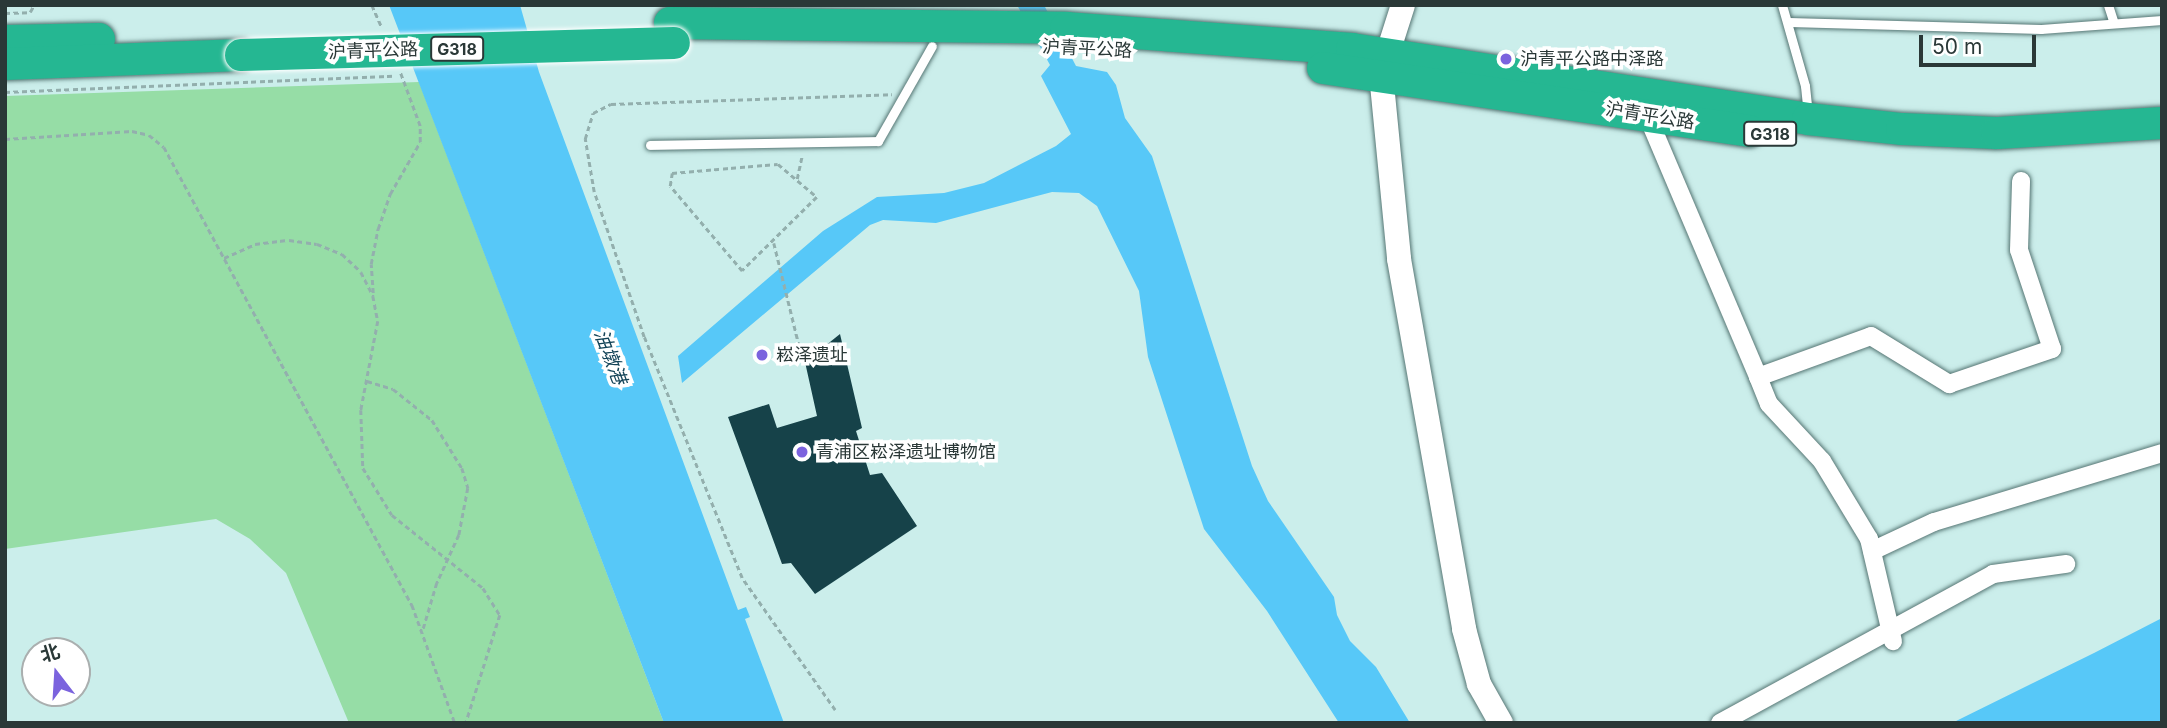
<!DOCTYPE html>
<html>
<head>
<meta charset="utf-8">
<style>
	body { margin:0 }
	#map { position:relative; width:2167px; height:728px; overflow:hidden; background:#cbeeeb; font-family:Inter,"Noto Sans SC",sans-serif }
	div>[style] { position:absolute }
	.green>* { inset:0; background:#96dda6 }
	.water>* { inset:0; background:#57c8f8 }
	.building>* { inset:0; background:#164249 }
	.path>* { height:2.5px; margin-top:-1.25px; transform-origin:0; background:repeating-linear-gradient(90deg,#93afad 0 5px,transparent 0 8.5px) }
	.roads { filter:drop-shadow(0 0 2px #567674) drop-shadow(0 0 2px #567674) }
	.lane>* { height:9px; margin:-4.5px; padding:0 4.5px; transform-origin:4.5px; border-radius:4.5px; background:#fff }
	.street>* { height:18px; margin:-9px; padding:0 9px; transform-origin:9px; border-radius:9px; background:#fff }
	.secondary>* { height:24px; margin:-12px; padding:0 12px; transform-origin:12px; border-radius:12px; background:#fff }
	.highway>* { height:32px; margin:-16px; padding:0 16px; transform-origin:16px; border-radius:16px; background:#25b792 }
	.bridges { filter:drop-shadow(0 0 2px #fff) drop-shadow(0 0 2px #fff) }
	.highway-bridge>* { height:32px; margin:-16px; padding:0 16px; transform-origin:16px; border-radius:16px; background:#25b792 }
	.dots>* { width:19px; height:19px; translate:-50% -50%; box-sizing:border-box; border:4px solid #fff; border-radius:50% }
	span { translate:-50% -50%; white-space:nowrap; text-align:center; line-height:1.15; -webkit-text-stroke:7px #fff; paint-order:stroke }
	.shield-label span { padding:2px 5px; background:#fff; border:2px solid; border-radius:5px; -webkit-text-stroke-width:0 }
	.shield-label { font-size:16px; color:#2a3837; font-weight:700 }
	.street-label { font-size:18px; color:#2a3837 }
	.poi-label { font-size:18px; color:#2a3837 }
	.left { translate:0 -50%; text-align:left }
	.water-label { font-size:19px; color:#144458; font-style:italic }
	.frame { position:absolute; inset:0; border:7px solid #2a3837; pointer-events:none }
	.north { position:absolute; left:21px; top:637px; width:70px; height:70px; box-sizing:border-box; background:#fff; border:2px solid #aaafaf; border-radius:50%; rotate:343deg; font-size:19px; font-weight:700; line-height:28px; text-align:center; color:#2a3837 }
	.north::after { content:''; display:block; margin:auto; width:24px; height:32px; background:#7b63de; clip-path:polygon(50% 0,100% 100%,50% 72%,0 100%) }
	.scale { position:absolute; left:1919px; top:35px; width:117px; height:32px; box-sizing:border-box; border:4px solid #2a3837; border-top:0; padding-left:9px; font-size:21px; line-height:24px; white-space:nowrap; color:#2a3837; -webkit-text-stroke:5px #fff; paint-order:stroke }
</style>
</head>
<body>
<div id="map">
	<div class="green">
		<div style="clip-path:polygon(419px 82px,664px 723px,349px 723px,286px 573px,250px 539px,216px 519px,5px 549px,5px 96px)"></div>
	</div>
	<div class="water">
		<div style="clip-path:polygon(389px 5px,520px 5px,539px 72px,738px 610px,746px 607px,750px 617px,745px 619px,784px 723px,664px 723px)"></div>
		<div style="clip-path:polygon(1017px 5px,1044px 5px,1076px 66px,1107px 72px,1116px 85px,1125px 118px,1152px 156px,1252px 466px,1268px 501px,1334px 597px,1337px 615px,1350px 641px,1376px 667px,1410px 723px,1339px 723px,1267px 611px,1204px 529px,1148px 357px,1139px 291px,1097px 206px,1079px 193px,1052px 192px,936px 223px,883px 220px,870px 225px,682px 383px,678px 356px,823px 231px,877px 197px,944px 193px,984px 183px,1056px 146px,1071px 134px,1041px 76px,1050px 65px)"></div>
		<div style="clip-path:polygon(2162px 618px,2162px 723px,1952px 723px,2094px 653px)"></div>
	</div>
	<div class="building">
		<div style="clip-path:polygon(840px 334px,862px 428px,856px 431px,870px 475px,882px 473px,917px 526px,815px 594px,791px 563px,782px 564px,728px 417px,769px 404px,777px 428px,817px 416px,805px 362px)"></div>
	</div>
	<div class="path">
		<div style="left:372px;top:5px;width:24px;rotate:66deg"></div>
		<div style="left:5px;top:13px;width:25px;rotate:-2deg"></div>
		<div style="left:30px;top:12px;width:8px;rotate:-60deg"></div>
		<div style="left:5px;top:92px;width:389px;rotate:-2.4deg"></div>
		<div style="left:5px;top:139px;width:127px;rotate:-3.6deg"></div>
		<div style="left:132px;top:131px;width:17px;rotate:13deg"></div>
		<div style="left:149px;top:135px;width:19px;rotate:39deg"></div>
		<div style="left:164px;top:147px;width:521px;rotate:61.57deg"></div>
		<div style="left:412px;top:605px;width:126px;rotate:70deg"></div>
		<div style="left:778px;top:164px;width:51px;rotate:40.2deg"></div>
		<div style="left:817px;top:197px;width:105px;rotate:135.4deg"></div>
		<div style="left:742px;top:271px;width:111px;rotate:-130.3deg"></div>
		<div style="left:670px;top:186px;width:13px;rotate:-81deg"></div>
		<div style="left:672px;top:173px;width:106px;rotate:-4.9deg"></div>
		<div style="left:797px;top:179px;width:25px;rotate:-78deg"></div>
		<div style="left:774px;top:243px;width:105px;rotate:76.2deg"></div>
		<div style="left:224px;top:258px;width:34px;rotate:-24deg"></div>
		<div style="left:255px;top:244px;width:34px;rotate:-7deg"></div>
		<div style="left:289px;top:240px;width:28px;rotate:8deg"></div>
		<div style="left:317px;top:244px;width:27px;rotate:22deg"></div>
		<div style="left:342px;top:254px;width:26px;rotate:43deg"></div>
		<div style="left:361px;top:272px;width:27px;rotate:63deg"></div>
		<div style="left:373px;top:296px;width:25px;rotate:79deg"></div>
		<div style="left:378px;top:321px;width:91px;rotate:100.8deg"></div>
		<div style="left:361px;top:410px;width:58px;rotate:88deg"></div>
		<div style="left:363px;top:468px;width:55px;rotate:58.3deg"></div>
		<div style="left:392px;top:515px;width:117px;rotate:38.7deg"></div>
		<div style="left:483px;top:588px;width:32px;rotate:58deg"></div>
		<div style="left:500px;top:615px;width:113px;rotate:107.5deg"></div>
		<div style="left:373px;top:293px;width:29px;rotate:-94deg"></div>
		<div style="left:371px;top:264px;width:36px;rotate:-79deg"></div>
		<div style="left:378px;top:229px;width:37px;rotate:-71deg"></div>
		<div style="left:390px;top:194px;width:60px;rotate:-60deg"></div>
		<div style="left:420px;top:142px;width:16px;rotate:-90deg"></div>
		<div style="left:420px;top:126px;width:58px;rotate:-110.3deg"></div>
		<div style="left:367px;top:381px;width:27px;rotate:17deg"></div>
		<div style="left:393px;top:389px;width:50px;rotate:38.5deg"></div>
		<div style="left:432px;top:420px;width:57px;rotate:58deg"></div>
		<div style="left:462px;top:468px;width:21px;rotate:73deg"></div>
		<div style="left:468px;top:488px;width:48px;rotate:100.8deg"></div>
		<div style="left:459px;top:535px;width:53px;rotate:114.6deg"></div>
		<div style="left:437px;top:583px;width:49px;rotate:106.6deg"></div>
		<div style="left:835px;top:710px;width:161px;rotate:-125.2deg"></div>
		<div style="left:742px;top:578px;width:260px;rotate:-112.1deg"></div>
		<div style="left:644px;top:337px;width:153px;rotate:-109deg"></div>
		<div style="left:594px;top:192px;width:54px;rotate:-99.6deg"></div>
		<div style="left:585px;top:139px;width:27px;rotate:-73deg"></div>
		<div style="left:593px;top:113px;width:20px;rotate:-27deg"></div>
		<div style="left:611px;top:104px;width:281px;rotate:-2deg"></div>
	</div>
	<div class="roads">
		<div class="lane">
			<div style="left:1782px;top:5px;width:84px;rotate:74.1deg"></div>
			<div style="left:1805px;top:86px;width:27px;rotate:84deg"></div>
			<div style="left:2108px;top:5px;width:19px;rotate:72deg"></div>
			<div style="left:1789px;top:22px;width:252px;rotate:1.6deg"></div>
			<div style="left:2041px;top:29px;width:121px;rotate:-4.3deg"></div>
			<div style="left:650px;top:145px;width:228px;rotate:-1deg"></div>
			<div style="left:878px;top:141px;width:109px;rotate:-60.4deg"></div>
		</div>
		<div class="street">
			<div style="left:1647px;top:115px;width:285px;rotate:67deg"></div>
			<div style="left:1758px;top:377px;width:120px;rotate:-19.9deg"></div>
			<div style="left:1871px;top:336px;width:92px;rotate:31.6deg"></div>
			<div style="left:1949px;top:384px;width:109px;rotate:-18.8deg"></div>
			<div style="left:2052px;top:349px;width:104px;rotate:-108.4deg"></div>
			<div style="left:2019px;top:250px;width:69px;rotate:-88.3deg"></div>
			<div style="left:1758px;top:377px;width:29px;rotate:68deg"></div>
			<div style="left:1769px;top:404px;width:78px;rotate:47.1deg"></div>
			<div style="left:1822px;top:461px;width:91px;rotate:58.9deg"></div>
			<div style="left:1869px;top:539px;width:105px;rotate:76.8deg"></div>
			<div style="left:1872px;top:551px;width:68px;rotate:-25.1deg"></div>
			<div style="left:1934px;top:522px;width:238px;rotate:-16.8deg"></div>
			<div style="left:1720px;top:723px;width:311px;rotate:-28.6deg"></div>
			<div style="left:1993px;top:574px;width:74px;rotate:-7.8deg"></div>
		</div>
		<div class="secondary">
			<div style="left:1403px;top:5px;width:72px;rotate:107.7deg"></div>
			<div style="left:1381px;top:74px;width:186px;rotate:84.4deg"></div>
			<div style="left:1399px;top:259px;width:376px;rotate:80deg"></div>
			<div style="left:1464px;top:629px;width:57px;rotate:74.7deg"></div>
			<div style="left:1479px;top:684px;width:45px;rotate:60.6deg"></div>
		</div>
		<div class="highway">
			<div style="left:670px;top:23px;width:396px;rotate:0.7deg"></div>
			<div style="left:1066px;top:28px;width:287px;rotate:4.2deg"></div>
			<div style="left:1352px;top:49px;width:461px;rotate:8.7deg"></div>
			<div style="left:1808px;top:119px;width:95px;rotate:6.1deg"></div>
			<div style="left:1902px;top:129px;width:95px;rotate:2.4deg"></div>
			<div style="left:1997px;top:133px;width:165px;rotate:-3.5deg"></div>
			<div style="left:5px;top:41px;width:94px;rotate:-1.2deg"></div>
			<div style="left:5px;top:64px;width:236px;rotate:-2.2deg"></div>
			<div style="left:1323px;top:68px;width:431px;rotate:8.4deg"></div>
		</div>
	</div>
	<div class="bridges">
		<div class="highway-bridge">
			<div style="left:241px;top:55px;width:433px;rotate:-1.6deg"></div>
		</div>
	</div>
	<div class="dots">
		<div style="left:1506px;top:59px;background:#7b63de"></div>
		<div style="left:762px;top:355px;background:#7b63de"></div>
		<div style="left:802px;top:452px;background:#7b63de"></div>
	</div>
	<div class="shield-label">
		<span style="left:457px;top:49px">G318</span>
		<span style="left:1770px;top:134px">G318</span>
	</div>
	<div class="street-label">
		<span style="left:1087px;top:49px;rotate:3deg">沪青平公路</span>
		<span style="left:373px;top:51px;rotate:-2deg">沪青平公路</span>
		<span style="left:1650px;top:116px;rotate:9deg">沪青平公路</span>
	</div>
	<div class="poi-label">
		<span class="left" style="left:1520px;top:59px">沪青平公路中泽路</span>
		<span class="left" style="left:776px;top:355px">崧泽遗址</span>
		<span class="left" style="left:816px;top:452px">青浦区崧泽遗址博物馆</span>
	</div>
	<div class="water-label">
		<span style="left:610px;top:357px;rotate:69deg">油墩港</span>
	</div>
	<div class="frame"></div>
	<div class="north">北</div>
	<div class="scale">50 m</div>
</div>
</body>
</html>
